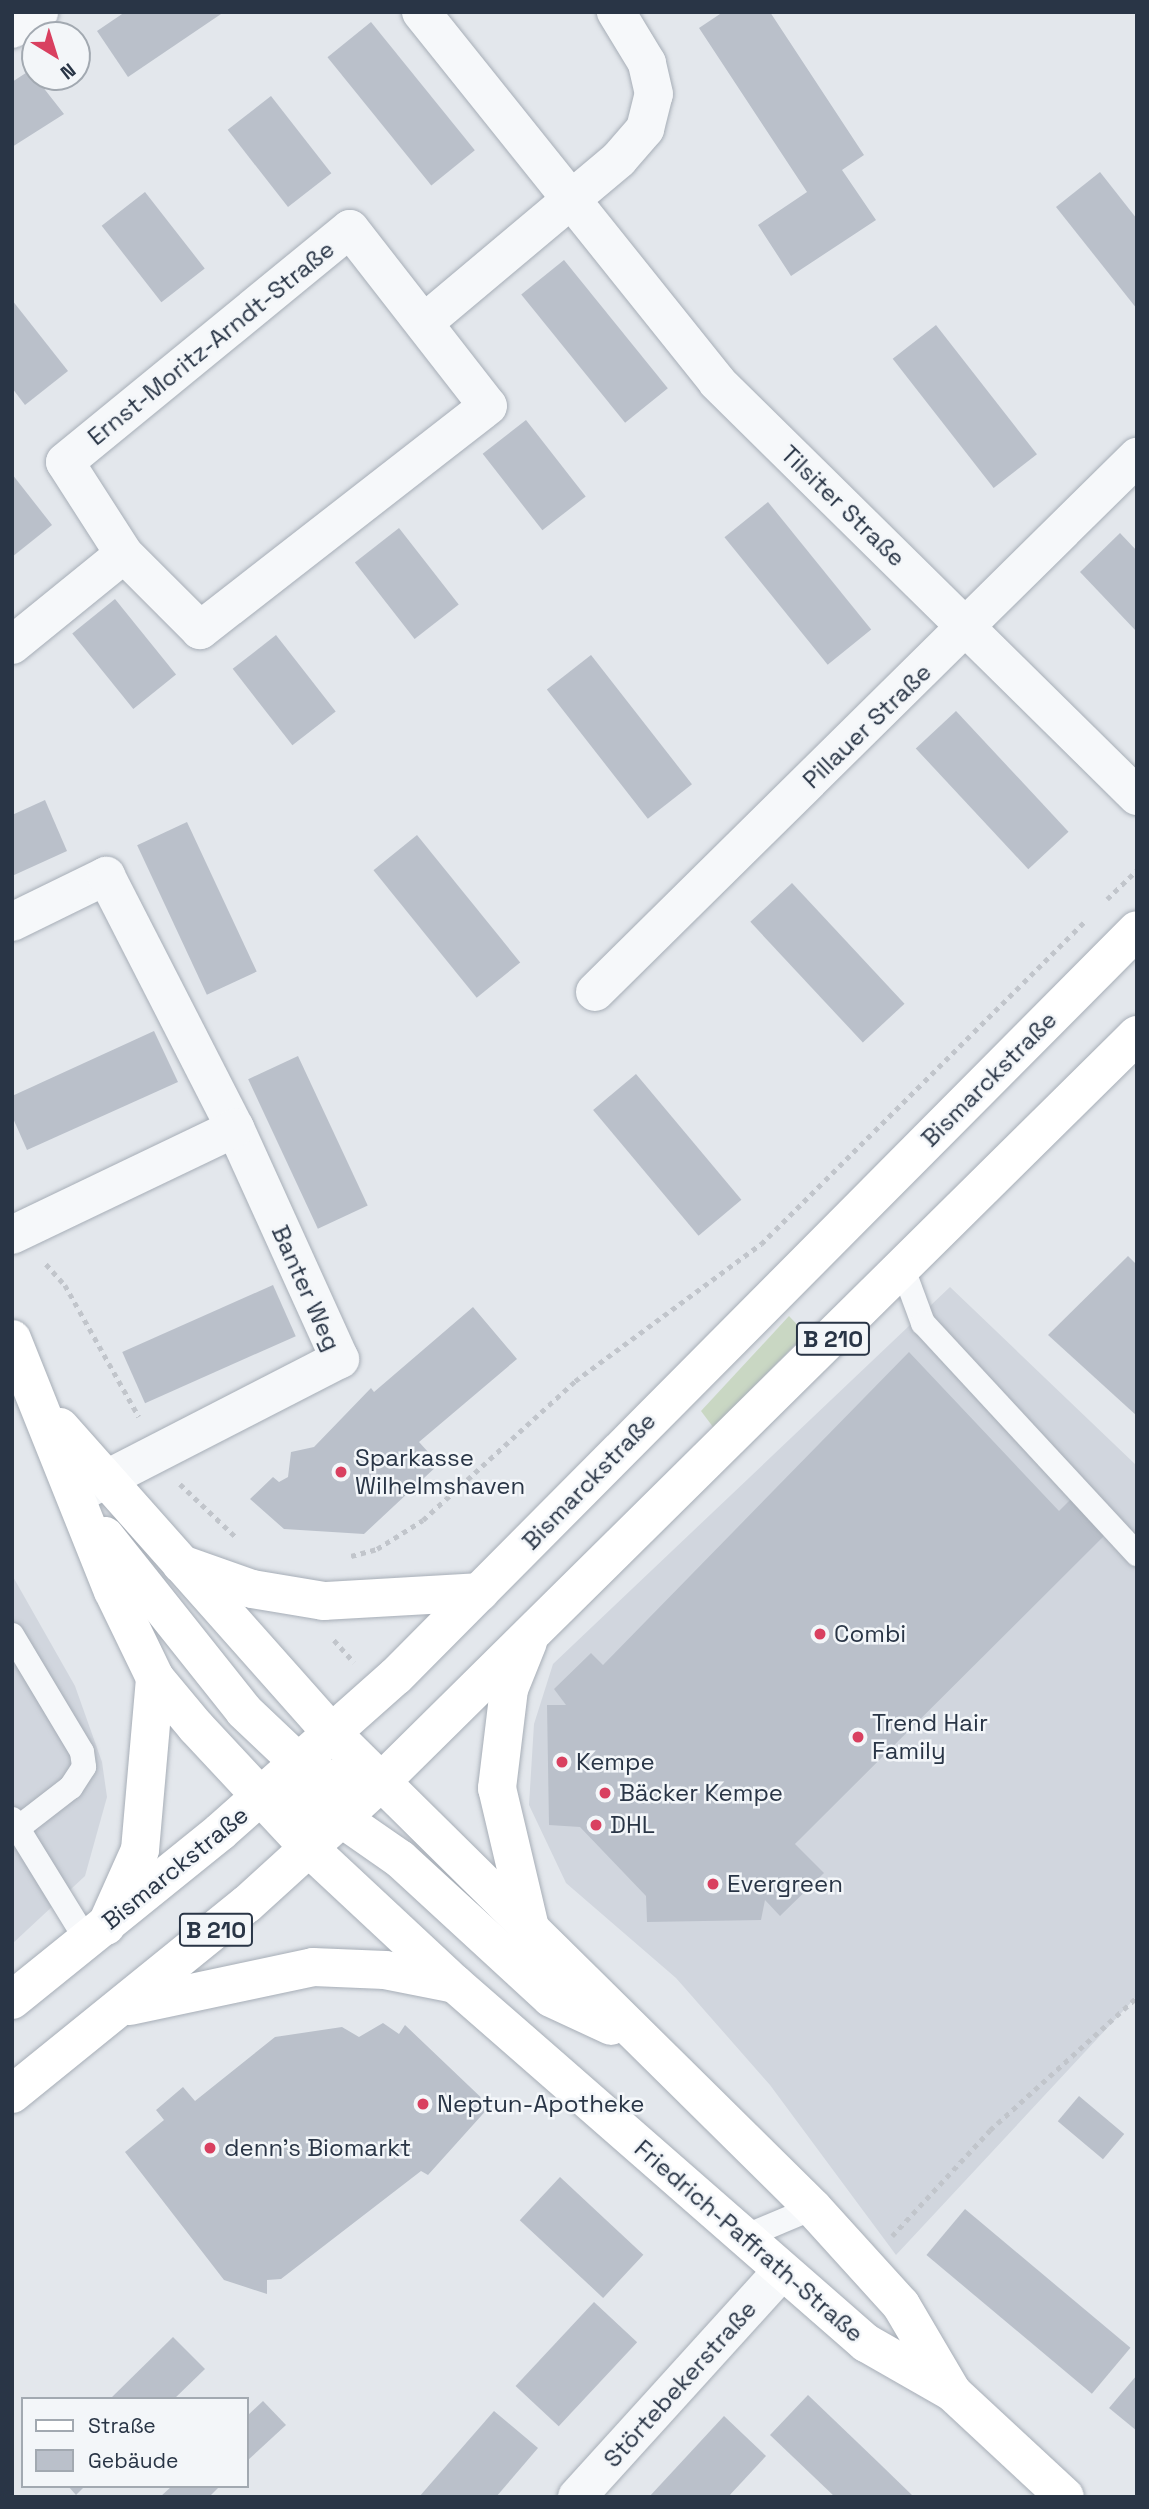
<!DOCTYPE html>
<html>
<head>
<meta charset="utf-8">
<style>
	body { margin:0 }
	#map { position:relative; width:1149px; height:2509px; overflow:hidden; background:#e3e7ec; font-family:"Space Grotesk",sans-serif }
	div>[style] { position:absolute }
	.built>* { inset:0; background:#d1d6de }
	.green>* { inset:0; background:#c9d7c3 }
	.building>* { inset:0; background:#bac0ca; transform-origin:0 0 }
	.path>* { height:4.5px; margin-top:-2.25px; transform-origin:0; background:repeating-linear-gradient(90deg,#c1c5cb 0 5px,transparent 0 10px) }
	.roads { filter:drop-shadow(0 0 2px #a7aeb7) drop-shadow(0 0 2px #a7aeb7) }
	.lane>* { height:24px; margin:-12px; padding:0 12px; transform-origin:12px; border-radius:12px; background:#f6f8fa }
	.street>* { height:38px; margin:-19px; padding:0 19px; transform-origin:19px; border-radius:19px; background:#f6f8fa }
	.secondary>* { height:38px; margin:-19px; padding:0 19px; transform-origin:19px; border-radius:19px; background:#fff }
	.primary>* { height:38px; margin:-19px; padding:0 19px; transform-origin:19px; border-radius:19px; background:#fff }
	.dots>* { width:19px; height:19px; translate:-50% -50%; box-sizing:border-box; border:4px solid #f3f6f9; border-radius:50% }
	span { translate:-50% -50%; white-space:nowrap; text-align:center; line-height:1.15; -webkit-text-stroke:5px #f3f6f9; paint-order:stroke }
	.shield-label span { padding:2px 5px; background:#f3f6f9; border:2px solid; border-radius:5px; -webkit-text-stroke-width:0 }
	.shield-label { font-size:23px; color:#293546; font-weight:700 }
	.street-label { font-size:24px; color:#293546 }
	.poi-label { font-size:24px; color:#293546 }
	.left { translate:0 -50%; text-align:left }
	.frame { position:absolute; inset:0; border:14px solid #293546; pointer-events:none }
	.legend { position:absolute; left:21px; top:2397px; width:228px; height:91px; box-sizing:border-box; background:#f3f6f9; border:2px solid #a2a9b1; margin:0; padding:9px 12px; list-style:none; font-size:21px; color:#293546 }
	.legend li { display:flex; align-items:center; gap:14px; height:35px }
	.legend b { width:35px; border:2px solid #a2a9b1 }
	.north { position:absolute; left:21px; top:21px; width:70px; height:70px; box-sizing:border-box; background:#f3f6f9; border:2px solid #a2a9b1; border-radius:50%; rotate:142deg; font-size:19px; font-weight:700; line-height:28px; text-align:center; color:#293546 }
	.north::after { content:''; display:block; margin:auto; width:24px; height:32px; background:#d94060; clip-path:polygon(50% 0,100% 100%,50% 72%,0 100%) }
</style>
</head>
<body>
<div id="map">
	<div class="built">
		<div style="clip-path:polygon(950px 1287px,1137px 1466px,1137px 1996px,896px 2255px,770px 2085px,676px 1978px,566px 1883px,529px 1805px,534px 1724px,553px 1664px)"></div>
		<div style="clip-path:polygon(12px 1575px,75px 1686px,102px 1762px,107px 1797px,85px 1876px,12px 1944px)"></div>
	</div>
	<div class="green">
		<div style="clip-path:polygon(789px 1316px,806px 1334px,713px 1427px,701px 1411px)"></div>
	</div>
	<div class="building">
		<div style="clip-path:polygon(125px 12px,224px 12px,128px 77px,97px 31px)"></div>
		<div style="clip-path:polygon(723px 12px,770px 12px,864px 155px,842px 170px,876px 220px,791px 276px,758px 225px,807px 192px,699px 28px)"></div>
		<div style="left:371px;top:22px;width:165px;height:56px;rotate:51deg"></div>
		<div style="clip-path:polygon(35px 67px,35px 77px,64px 114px,12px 147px,12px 82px)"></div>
		<div style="left:271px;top:96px;width:98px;height:55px;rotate:52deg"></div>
		<div style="clip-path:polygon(1100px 172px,1137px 219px,1137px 309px,1056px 207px)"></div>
		<div style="left:145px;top:192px;width:97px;height:55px;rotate:52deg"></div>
		<div style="left:564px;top:260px;width:165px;height:55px;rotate:51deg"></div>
		<div style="clip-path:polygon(12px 300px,68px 371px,25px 405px,12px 388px)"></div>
		<div style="left:936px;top:325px;width:164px;height:55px;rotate:52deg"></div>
		<div style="left:526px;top:420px;width:97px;height:55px;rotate:52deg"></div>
		<div style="clip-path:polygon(12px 474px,52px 525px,12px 557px)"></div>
		<div style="left:768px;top:502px;width:164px;height:56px;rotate:51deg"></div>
		<div style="left:399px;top:528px;width:97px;height:56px;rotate:52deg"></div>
		<div style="clip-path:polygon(1120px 533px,1137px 551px,1137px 632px,1080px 572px)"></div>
		<div style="left:115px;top:599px;width:97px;height:55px;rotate:51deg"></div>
		<div style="left:276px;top:635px;width:97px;height:55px;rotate:52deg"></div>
		<div style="left:591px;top:655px;width:164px;height:56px;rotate:52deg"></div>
		<div style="left:956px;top:711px;width:165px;height:55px;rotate:47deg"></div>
		<div style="clip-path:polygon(45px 800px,67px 851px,12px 876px,12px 815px)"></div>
		<div style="left:187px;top:822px;width:165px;height:55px;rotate:65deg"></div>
		<div style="left:417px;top:835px;width:164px;height:56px;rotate:51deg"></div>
		<div style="left:792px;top:883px;width:165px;height:57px;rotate:47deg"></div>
		<div style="clip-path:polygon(154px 1031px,178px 1082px,27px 1150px,12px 1116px,12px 1096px)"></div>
		<div style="left:298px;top:1056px;width:165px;height:55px;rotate:65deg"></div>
		<div style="left:636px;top:1074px;width:164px;height:56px;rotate:50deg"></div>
		<div style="clip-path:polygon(1128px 1256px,1137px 1265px,1137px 1416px,1048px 1335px)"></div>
		<div style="left:273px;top:1285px;width:56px;height:165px;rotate:66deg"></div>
		<div style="clip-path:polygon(473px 1307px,517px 1359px,419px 1442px,439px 1464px,364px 1534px,284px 1529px,250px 1499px,273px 1477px,279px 1482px,288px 1477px,291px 1452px,314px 1447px,371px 1388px,374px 1392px)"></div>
		<div style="clip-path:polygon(909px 1352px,1059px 1511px,1077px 1493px,1112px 1528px,795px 1844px,824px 1873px,780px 1916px,765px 1900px,761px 1920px,647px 1922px,646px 1896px,580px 1827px,549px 1825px,547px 1705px,566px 1705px,554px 1689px,591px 1653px,603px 1665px)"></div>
		<div style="clip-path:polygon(383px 2023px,399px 2034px,405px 2025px,490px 2106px,428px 2175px,421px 2171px,281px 2279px,267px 2280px,267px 2294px,224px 2280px,125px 2152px,164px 2120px,156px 2110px,183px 2087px,195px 2101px,275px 2037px,342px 2027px,359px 2037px)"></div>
		<div style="left:1079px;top:2096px;width:59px;height:33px;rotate:40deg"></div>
		<div style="left:560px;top:2177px;width:114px;height:59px;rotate:43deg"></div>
		<div style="left:965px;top:2209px;width:216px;height:60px;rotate:40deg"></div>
		<div style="left:594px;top:2302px;width:59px;height:115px;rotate:43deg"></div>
		<div style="clip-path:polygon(173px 2337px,205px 2369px,174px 2399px,110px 2399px)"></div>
		<div style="clip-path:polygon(1137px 2375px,1137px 2431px,1109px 2408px)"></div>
		<div style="clip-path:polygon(808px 2395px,880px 2464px,914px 2497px,835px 2497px,770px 2435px)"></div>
		<div style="clip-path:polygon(263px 2401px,286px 2425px,247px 2461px,247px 2416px)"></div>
		<div style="clip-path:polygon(494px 2411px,538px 2448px,496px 2497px,419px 2497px)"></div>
		<div style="clip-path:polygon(724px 2416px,766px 2456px,728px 2497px,649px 2497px)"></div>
		<div style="clip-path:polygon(68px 2486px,85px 2486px,76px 2495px)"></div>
		<div style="clip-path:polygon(172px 2486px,220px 2486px,209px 2497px,160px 2497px)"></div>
	</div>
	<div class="path">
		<div style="left:1107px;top:899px;width:42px;rotate:-44deg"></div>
		<div style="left:46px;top:1264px;width:28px;rotate:48deg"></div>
		<div style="left:65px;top:1285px;width:151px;rotate:60.7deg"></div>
		<div style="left:180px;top:1484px;width:79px;rotate:43.5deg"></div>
		<div style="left:351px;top:1556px;width:27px;rotate:-15deg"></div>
		<div style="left:377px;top:1549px;width:54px;rotate:-32.2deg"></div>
		<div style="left:423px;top:1520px;width:206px;rotate:-42.4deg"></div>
		<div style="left:575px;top:1381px;width:231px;rotate:-36.4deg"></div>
		<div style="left:761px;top:1244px;width:456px;rotate:-44.9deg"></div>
		<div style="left:334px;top:1640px;width:30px;rotate:48deg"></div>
		<div style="left:892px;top:2236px;width:144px;rotate:-47.2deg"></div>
		<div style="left:990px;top:2130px;width:198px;rotate:-42.1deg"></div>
	</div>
	<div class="roads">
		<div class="lane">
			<div style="left:903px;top:1269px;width:58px;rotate:69.7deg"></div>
			<div style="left:923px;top:1323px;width:315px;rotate:47.2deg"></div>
			<div style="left:12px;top:1635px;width:136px;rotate:59.1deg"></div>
			<div style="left:82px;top:1752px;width:15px;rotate:82deg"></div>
			<div style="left:84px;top:1767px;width:24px;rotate:123deg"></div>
			<div style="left:71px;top:1787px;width:67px;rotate:142.3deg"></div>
			<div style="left:12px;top:1819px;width:143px;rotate:58.4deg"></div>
			<div style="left:744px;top:2237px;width:75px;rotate:-22.8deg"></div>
		</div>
		<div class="street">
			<div style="left:421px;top:12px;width:474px;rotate:51.3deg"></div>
			<div style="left:717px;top:382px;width:590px;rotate:44.59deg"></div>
			<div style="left:12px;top:29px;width:32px;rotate:-32deg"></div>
			<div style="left:350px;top:229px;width:224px;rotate:52.1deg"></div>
			<div style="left:488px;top:406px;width:365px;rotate:142.1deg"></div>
			<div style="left:200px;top:630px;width:107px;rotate:-135deg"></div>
			<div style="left:124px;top:554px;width:109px;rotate:-122.7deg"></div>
			<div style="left:65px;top:462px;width:368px;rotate:-39.3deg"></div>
			<div style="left:425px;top:322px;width:253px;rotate:-40deg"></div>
			<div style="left:619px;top:159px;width:40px;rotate:-49deg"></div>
			<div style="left:645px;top:129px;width:36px;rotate:-76deg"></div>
			<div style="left:654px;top:94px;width:32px;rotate:-103deg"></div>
			<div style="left:647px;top:63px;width:60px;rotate:-121.3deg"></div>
			<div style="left:12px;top:645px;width:144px;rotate:-39.1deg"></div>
			<div style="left:12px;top:922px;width:105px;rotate:-26.1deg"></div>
			<div style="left:106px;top:876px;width:283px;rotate:62.9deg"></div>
			<div style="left:235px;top:1128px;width:254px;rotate:65.6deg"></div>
			<div style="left:340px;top:1359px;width:293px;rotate:152.8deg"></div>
			<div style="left:595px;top:992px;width:762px;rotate:-44.63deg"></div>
			<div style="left:12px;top:1235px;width:247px;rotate:-25.6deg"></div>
			<div style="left:577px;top:2497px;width:305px;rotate:-47.8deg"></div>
		</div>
		<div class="secondary">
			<div style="left:12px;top:1339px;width:271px;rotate:68.2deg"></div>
			<div style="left:113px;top:1591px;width:97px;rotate:64.2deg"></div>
			<div style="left:155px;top:1678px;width:64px;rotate:50.1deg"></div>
			<div style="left:196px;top:1727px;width:166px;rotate:47deg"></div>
			<div style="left:309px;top:1848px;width:200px;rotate:43deg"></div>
			<div style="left:455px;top:1984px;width:546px;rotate:41.14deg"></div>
			<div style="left:866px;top:2343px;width:99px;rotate:29.7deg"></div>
			<div style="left:952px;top:2392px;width:154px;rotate:42.9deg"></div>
			<div style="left:60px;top:1427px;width:409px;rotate:48.4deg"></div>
			<div style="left:332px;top:1733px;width:676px;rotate:44.64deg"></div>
			<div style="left:813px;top:2208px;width:131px;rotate:47.8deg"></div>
			<div style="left:901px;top:2305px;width:99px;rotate:59.5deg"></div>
			<div style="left:105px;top:1536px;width:223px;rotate:51.5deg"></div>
			<div style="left:244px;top:1711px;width:76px;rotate:43.4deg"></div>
			<div style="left:299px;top:1763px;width:41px;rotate:29.1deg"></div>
			<div style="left:335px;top:1783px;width:45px"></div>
			<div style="left:528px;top:1642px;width:51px;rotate:112deg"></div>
			<div style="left:509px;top:1689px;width:100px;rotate:96.9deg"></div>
			<div style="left:497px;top:1788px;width:148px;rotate:76.7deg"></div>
			<div style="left:261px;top:1797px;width:46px;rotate:3.7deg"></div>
			<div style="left:307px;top:1800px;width:38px;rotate:28deg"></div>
			<div style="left:341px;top:1818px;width:72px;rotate:34.8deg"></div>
			<div style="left:400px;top:1859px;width:205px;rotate:42.6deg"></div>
			<div style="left:551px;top:1998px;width:66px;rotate:25deg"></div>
			<div style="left:106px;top:1926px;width:83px;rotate:-65.9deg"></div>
			<div style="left:140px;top:1850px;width:173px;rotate:-85deg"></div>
		</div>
		<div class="primary">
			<div style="left:181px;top:1564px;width:75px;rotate:19.4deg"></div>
			<div style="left:252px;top:1589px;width:73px;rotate:9.5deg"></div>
			<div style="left:324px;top:1601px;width:156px;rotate:-3.3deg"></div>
			<div style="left:12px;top:2000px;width:267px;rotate:-38.9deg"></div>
			<div style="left:220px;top:1832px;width:235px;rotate:-41.6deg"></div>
			<div style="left:396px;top:1676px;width:1051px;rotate:-45.19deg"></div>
			<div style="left:130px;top:2006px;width:187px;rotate:-12deg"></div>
			<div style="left:313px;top:1967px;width:72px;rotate:2.4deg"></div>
			<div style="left:385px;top:1970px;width:71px;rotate:11.3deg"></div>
			<div style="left:12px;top:2094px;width:302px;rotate:-39deg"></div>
			<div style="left:247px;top:1904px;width:180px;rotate:-42.3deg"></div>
			<div style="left:380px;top:1783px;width:1064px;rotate:-44.66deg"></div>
		</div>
	</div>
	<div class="dots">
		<div style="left:341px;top:1472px;background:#d94060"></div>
		<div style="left:820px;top:1634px;background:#d94060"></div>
		<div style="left:858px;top:1737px;background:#d94060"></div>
		<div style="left:562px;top:1762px;background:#d94060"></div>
		<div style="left:605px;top:1793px;background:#d94060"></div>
		<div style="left:596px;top:1825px;background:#d94060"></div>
		<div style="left:713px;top:1884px;background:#d94060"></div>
		<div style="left:423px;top:2104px;background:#d94060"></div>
		<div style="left:210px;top:2148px;background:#d94060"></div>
	</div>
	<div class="shield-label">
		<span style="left:833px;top:1339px">B 210</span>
		<span style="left:216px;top:1930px">B 210</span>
	</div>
	<div class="street-label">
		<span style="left:211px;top:343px;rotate:-39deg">Ernst-Moritz-Arndt-Straße</span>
		<span style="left:843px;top:506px;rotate:44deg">Tilsiter Straße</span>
		<span style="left:867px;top:726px;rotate:-44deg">Pillauer Straße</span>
		<span style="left:989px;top:1079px;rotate:-45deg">Bismarckstraße</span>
		<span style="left:306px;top:1288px;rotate:66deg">Banter Weg</span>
		<span style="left:589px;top:1481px;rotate:-46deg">Bismarckstraße</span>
		<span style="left:175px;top:1868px;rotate:-39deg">Bismarckstraße</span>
		<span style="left:749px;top:2241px;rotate:41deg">Friedrich-Paffrath-Straße</span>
		<span style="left:680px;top:2384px;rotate:-48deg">Störtebekerstraße</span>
	</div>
	<div class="poi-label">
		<span class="left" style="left:355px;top:1472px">Sparkasse<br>Wilhelmshaven</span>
		<span class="left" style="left:834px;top:1634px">Combi</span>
		<span class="left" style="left:872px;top:1737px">Trend Hair<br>Family</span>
		<span class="left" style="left:576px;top:1762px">Kempe</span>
		<span class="left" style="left:619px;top:1793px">Bäcker Kempe</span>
		<span class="left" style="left:610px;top:1825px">DHL</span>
		<span class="left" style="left:727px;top:1884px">Evergreen</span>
		<span class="left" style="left:437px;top:2104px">Neptun-Apotheke</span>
		<span class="left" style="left:224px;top:2148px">denn's Biomarkt</span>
	</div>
	<div class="frame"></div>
	<ul class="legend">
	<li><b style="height:9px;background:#fff"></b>Straße</li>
	<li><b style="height:19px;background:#bac0ca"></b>Gebäude</li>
	</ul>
	<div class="north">N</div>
</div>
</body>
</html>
